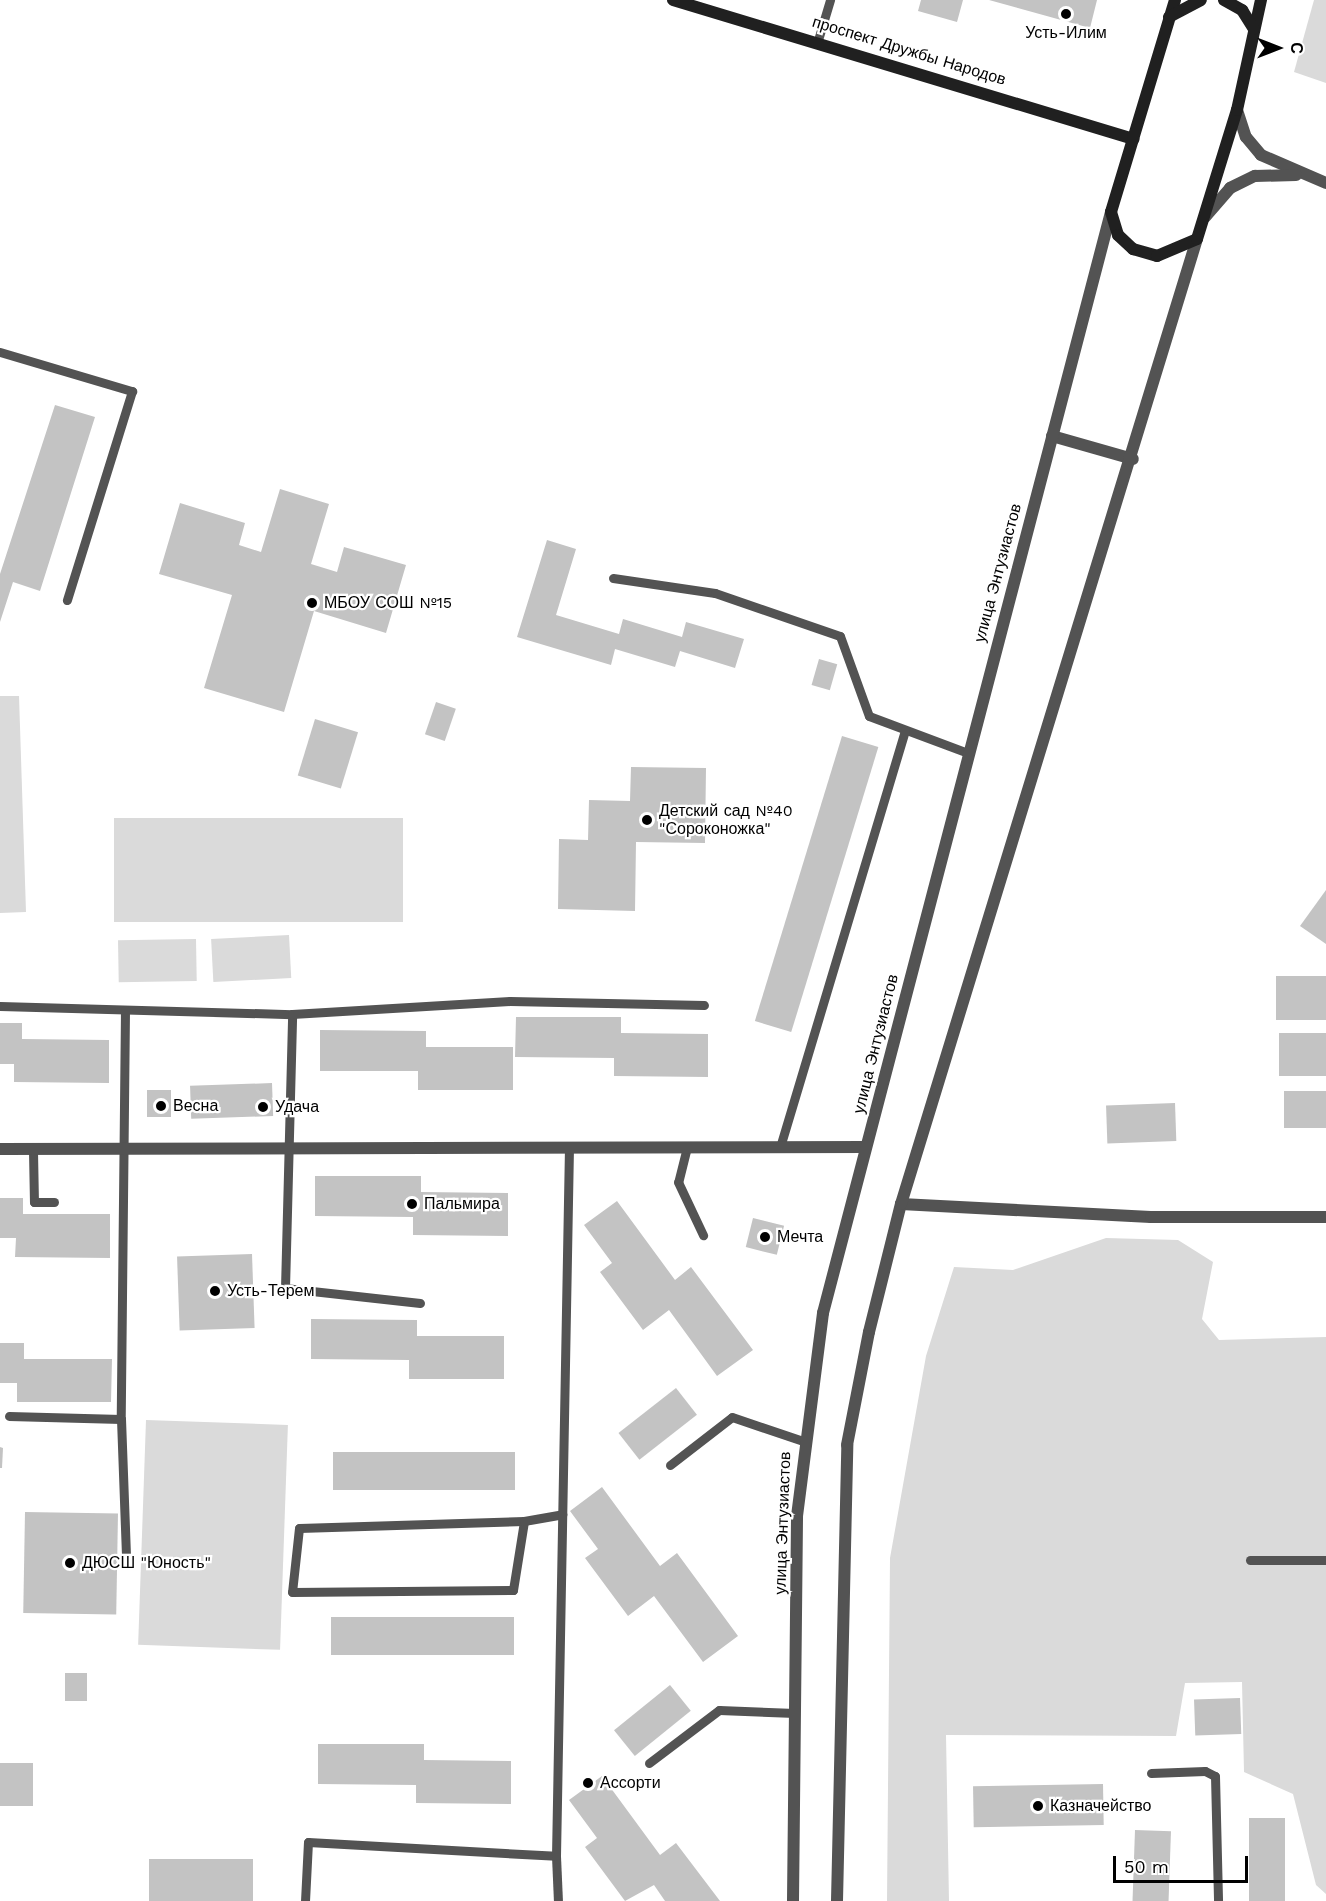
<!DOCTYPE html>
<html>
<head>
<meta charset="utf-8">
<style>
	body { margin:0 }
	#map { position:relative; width:1326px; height:1901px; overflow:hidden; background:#fff; font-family:"Work Sans",sans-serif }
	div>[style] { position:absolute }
	.green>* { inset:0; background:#dadada; transform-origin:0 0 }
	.building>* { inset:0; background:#c3c3c3; transform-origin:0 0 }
	.service>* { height:9px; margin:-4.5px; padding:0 4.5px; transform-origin:4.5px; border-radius:4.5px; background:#535353 }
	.minor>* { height:12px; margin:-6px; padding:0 6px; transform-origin:6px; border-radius:6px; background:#535353 }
	.tertiary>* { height:12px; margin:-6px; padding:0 6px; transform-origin:6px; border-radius:6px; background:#535353 }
	.secondary>* { height:12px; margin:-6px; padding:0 6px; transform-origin:6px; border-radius:6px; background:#202020 }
	.dots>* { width:16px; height:16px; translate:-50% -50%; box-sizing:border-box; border:3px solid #fff; border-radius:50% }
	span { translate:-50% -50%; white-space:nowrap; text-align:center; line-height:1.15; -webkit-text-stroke:4.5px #fff; paint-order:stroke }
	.poi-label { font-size:16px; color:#000 }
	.left { translate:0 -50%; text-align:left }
	.street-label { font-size:16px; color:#000 }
	.north { position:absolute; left:1248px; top:18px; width:60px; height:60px; -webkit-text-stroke:4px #fff; paint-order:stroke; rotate:90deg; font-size:16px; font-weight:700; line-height:24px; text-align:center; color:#000 }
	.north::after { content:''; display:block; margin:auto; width:21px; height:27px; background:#000; clip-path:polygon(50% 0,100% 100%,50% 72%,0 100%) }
	.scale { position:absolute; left:1113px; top:1856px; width:135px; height:27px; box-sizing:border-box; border:3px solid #000; border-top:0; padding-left:8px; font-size:18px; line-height:21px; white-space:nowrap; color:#000; -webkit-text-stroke:4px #fff; paint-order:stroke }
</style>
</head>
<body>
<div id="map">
	<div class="green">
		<div style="clip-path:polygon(1314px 0,1326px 0,1326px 83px,1294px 72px)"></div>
		<div style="clip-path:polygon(0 696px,19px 696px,26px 912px,0 913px)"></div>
		<div style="left:114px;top:818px;width:289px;height:104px"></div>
		<div style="left:289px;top:935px;width:43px;height:78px;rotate:87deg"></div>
		<div style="left:196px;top:939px;width:42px;height:78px;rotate:89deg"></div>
		<div style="clip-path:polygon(1106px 1238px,1178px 1240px,1213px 1262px,1202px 1319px,1219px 1340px,1326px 1337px,1326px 1894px,1316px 1885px,1293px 1794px,1244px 1772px,1242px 1682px,1185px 1683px,1176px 1736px,946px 1735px,949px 1901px,887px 1901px,890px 1558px,926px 1356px,954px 1267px,1013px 1270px)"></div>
		<div style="left:146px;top:1420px;width:142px;height:225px;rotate:2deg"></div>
	</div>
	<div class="building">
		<div style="clip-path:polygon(921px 0,963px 0,957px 22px,918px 11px)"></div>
		<div style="clip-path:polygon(989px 0,1097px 0,1090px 28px)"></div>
		<div style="clip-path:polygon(55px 405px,95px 417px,40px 591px,13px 582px,0 622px,0 574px)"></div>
		<div style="clip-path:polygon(280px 489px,329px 504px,311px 564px,337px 572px,344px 547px,406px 565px,386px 633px,314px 611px,284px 712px,204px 688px,232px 595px,159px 574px,180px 503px,245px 523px,239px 545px,261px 552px)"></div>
		<div style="clip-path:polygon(547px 540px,576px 549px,556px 615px,619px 634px,623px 619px,682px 637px,686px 622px,744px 639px,735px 668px,680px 651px,675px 667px,615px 649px,611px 665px,517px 637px)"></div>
		<div style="left:819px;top:659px;width:19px;height:27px;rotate:16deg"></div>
		<div style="left:436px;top:702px;width:21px;height:34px;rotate:19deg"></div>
		<div style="left:315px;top:719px;width:45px;height:59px;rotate:17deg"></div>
		<div style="left:842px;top:736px;width:38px;height:298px;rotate:17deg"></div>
		<div style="clip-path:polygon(631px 767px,706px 768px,705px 843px,636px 842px,635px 911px,558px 909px,559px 839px,588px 840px,589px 800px,630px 801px)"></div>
		<div style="clip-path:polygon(1326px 890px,1326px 944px,1300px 926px)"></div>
		<div style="left:1326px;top:976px;width:44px;height:50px;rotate:90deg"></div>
		<div style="clip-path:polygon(516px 1017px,621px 1017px,621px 1033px,708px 1034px,708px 1077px,614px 1076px,614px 1058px,515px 1057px)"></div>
		<div style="clip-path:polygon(0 1023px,22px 1023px,22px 1039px,109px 1040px,109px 1083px,14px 1082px,14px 1064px,0 1064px)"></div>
		<div style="clip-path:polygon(320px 1030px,426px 1031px,426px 1047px,513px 1047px,513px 1090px,418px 1090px,418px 1071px,320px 1071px)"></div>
		<div style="left:1279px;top:1033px;width:47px;height:43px"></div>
		<div style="left:272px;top:1083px;width:33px;height:82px;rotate:88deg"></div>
		<div style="left:147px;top:1090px;width:24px;height:27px"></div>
		<div style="left:1326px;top:1091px;width:37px;height:42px;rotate:90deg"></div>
		<div style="left:1175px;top:1103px;width:38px;height:69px;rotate:88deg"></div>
		<div style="clip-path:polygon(315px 1176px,421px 1176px,421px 1192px,508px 1193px,508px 1236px,413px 1235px,413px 1217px,315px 1216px)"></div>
		<div style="clip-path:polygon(0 1198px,23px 1198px,23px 1214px,110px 1214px,110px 1258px,15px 1257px,16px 1238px,0 1238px)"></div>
		<div style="clip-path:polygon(617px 1201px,675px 1280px,691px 1267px,753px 1350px,717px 1376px,669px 1310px,643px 1330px,600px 1272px,612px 1263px,584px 1225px)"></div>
		<div style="left:753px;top:1218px;width:32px;height:30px;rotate:14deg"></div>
		<div style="left:252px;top:1254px;width:74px;height:75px;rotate:88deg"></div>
		<div style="clip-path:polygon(311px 1319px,417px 1320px,417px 1336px,504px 1336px,504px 1379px,409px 1379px,409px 1360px,311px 1359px)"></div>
		<div style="clip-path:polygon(0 1343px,24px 1343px,24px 1359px,112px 1359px,111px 1402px,17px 1402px,17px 1383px,0 1383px)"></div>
		<div style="left:676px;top:1388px;width:34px;height:73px;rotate:52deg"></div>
		<div style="clip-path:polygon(0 1447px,3px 1448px,2px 1468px,0 1468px)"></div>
		<div style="left:333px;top:1452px;width:182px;height:38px"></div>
		<div style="clip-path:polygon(602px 1487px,660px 1566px,677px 1553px,738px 1636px,703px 1662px,654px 1596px,628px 1616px,585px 1558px,598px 1549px,570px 1511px)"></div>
		<div style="left:25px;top:1512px;width:93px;height:101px;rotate:1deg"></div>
		<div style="left:331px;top:1617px;width:183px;height:38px"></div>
		<div style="left:87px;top:1673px;width:28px;height:22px;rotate:90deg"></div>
		<div style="left:670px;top:1685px;width:33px;height:72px;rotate:51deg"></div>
		<div style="left:1240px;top:1698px;width:36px;height:46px;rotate:88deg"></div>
		<div style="clip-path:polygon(318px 1744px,424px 1744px,424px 1760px,511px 1761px,511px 1804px,416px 1803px,416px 1785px,318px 1784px)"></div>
		<div style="left:0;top:1763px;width:33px;height:43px"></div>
		<div style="clip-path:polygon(602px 1776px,660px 1855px,676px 1843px,720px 1901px,665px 1901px,654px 1885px,625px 1901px,585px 1847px,597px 1838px,569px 1800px)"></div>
		<div style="left:1103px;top:1784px;width:41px;height:130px;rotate:89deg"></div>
		<div style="left:1249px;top:1818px;width:36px;height:83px"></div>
		<div style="left:1135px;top:1830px;width:36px;height:71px;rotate:2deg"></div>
		<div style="left:149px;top:1859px;width:104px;height:42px"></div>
	</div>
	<div class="service">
		<div style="left:818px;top:40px;width:42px;rotate:-73.3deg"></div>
		<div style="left:0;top:352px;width:138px;rotate:16.5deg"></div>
		<div style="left:132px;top:391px;width:219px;rotate:107.3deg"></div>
		<div style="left:613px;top:578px;width:103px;rotate:8.4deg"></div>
		<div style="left:715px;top:593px;width:132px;rotate:19deg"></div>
		<div style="left:840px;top:636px;width:85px;rotate:70.1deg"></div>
		<div style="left:869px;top:716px;width:106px;rotate:20.5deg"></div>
		<div style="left:0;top:1006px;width:292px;rotate:1.6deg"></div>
		<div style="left:125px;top:1010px;width:409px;rotate:90.6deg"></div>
		<div style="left:121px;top:1419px;width:134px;rotate:87.9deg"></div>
		<div style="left:687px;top:1147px;width:36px;rotate:104deg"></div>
		<div style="left:678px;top:1182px;width:59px;rotate:64.7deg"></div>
		<div style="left:780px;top:1147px;width:435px;rotate:-73.3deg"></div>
		<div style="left:33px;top:1151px;width:51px;rotate:88.9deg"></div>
		<div style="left:34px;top:1202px;width:20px"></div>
		<div style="left:420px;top:1303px;width:136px;rotate:-173.7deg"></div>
		<div style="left:285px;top:1288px;width:274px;rotate:-88.5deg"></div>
		<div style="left:292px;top:1014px;width:218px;rotate:-3.4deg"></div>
		<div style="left:510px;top:1001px;width:194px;rotate:1.2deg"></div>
		<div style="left:9px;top:1416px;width:112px;rotate:1.5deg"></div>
		<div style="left:670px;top:1465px;width:78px;rotate:-37.7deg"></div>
		<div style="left:732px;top:1417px;width:75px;rotate:18.7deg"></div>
		<div style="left:524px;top:1521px;width:225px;rotate:178.2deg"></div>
		<div style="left:299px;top:1528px;width:64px;rotate:96.2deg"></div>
		<div style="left:292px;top:1592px;width:221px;rotate:-0.5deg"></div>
		<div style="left:513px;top:1590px;width:70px;rotate:-80.9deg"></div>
		<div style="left:524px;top:1521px;width:39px;rotate:-10deg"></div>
		<div style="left:1250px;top:1560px;width:76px"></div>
		<div style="left:649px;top:1763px;width:88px;rotate:-37.1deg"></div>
		<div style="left:719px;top:1710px;width:76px;rotate:2.3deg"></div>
		<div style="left:1151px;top:1773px;width:54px;rotate:-2.1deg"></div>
		<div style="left:1205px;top:1771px;width:11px;rotate:27deg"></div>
		<div style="left:1215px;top:1776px;width:125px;rotate:88.6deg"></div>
		<div style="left:556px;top:1856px;width:45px;rotate:87.5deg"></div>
		<div style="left:305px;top:1901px;width:59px;rotate:-87.1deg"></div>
		<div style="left:308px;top:1842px;width:248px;rotate:3.2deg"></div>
		<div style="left:556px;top:1856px;width:708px;rotate:-88.95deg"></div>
	</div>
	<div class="minor">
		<div style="left:0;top:1149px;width:866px;rotate:-0.13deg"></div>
		<div style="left:901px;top:1204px;width:250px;rotate:3deg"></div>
		<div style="left:1151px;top:1217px;width:175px"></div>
	</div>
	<div class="tertiary">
		<div style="left:1237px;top:110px;width:28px;rotate:72deg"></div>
		<div style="left:1246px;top:137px;width:23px;rotate:50deg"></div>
		<div style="left:1261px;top:155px;width:71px;rotate:23.3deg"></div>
		<div style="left:1205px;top:217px;width:38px;rotate:-49deg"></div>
		<div style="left:1230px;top:188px;width:28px;rotate:-26deg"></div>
		<div style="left:1255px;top:176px;width:41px;rotate:-1.4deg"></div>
		<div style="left:1052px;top:436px;width:84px;rotate:15.9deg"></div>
		<div style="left:793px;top:1901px;width:385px;rotate:-89.4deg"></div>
		<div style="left:797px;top:1516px;width:205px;rotate:-82.7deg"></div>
		<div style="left:823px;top:1313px;width:1138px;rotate:-75.34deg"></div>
		<div style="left:837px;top:1901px;width:456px;rotate:-88.7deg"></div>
		<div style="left:847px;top:1445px;width:115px;rotate:-79deg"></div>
		<div style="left:869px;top:1332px;width:132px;rotate:-76deg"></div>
		<div style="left:901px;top:1204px;width:1009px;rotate:-72.95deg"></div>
	</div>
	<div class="secondary">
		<div style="left:673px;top:0;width:481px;rotate:16.8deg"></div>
		<div style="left:1175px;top:0;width:221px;rotate:106.8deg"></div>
		<div style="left:1111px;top:212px;width:24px;rotate:73deg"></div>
		<div style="left:1118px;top:235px;width:21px;rotate:43deg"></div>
		<div style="left:1133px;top:249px;width:25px;rotate:16deg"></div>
		<div style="left:1157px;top:256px;width:43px;rotate:-23deg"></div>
		<div style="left:1197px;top:239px;width:135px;rotate:-72.8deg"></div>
		<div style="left:1237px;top:110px;width:113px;rotate:-77.7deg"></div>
		<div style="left:1224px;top:0;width:21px;rotate:29deg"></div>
		<div style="left:1242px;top:10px;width:22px;rotate:58deg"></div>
		<div style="left:1169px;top:17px;width:36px;rotate:-28deg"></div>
	</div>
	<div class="dots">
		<div style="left:1066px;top:14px;background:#000"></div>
		<div style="left:312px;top:603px;background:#000"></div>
		<div style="left:647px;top:820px;background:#000"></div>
		<div style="left:161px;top:1106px;background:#000"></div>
		<div style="left:263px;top:1107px;background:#000"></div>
		<div style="left:412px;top:1204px;background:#000"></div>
		<div style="left:765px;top:1237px;background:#000"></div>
		<div style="left:215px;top:1291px;background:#000"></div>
		<div style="left:70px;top:1563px;background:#000"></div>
		<div style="left:588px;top:1783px;background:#000"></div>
		<div style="left:1038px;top:1806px;background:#000"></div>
	</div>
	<div class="poi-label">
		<span style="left:1066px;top:33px">Усть-Илим</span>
		<span class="left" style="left:324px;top:603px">МБОУ СОШ №15</span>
		<span class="left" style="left:659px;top:820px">Детский сад №40<br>"Сороконожка"</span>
		<span class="left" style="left:173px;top:1106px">Весна</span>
		<span class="left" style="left:275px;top:1107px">Удача</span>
		<span class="left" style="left:424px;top:1204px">Пальмира</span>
		<span class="left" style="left:777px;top:1237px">Мечта</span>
		<span class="left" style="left:227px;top:1291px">Усть-Терем</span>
		<span class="left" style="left:82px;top:1563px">ДЮСШ "Юность"</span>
		<span class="left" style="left:600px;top:1783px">Ассорти</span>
		<span class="left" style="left:1050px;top:1806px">Казначейство</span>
	</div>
	<div class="street-label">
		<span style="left:909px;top:51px;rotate:17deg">проспект Дружбы Народов</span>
		<span style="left:998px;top:573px;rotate:-75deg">улица Энтузиастов</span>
		<span style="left:876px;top:1044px;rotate:-76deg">улица Энтузиастов</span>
		<span style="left:783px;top:1523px;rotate:-88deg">улица Энтузиастов</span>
	</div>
	<div class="north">С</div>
	<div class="scale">50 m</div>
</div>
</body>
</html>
